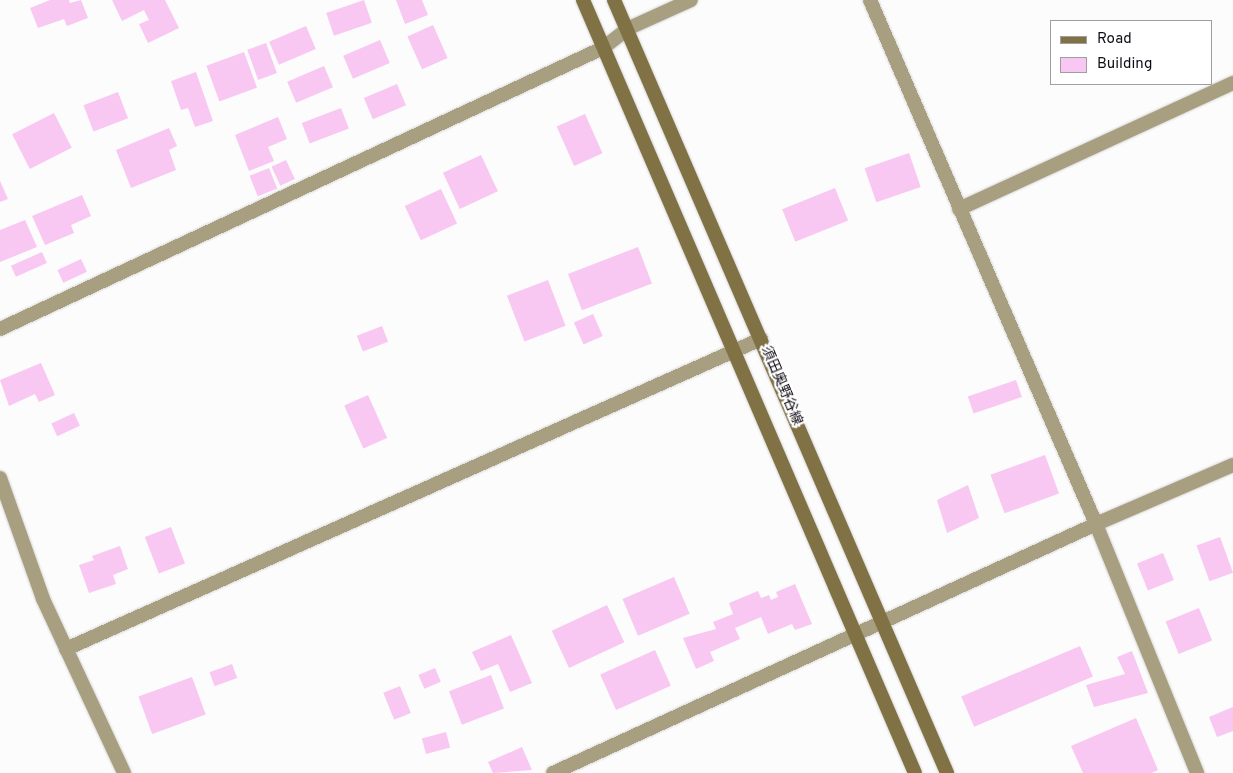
<!DOCTYPE html>
<html>
<head>
<meta charset="utf-8">
<style>
	body { margin:0 }
	#map { position:relative; width:1233px; height:773px; overflow:hidden; background:#fcfcfc; font-family:Overpass,"Noto Sans JP",sans-serif }
	div>[style] { position:absolute }
	.building>* { inset:0; background:#f8c7f2; transform-origin:0 0 }
	.roads { filter:drop-shadow(0 0 1px #d7d6d7) drop-shadow(0 0 1px #d7d6d7) }
	.minor>* { height:14px; margin:-7px; padding:0 7px; transform-origin:7px; border-radius:7px; background:#a89f80 }
	.secondary>* { height:14px; margin:-7px; padding:0 7px; transform-origin:7px; border-radius:7px; background:#807244 }
	span { translate:-50% -50%; white-space:nowrap; text-align:center; line-height:1.15; -webkit-text-stroke:4.5px #fff; paint-order:stroke }
	.street-label { font-size:14px; color:#120c16 }
	.legend { position:absolute; left:1050px; top:20px; width:162px; height:65px; box-sizing:border-box; background:#fff; border:1px solid #a09ea2; margin:0; padding:6px 9px; list-style:none; font-size:15px; color:#120c16 }
	.legend li { display:flex; align-items:center; gap:10px; height:25px }
	.legend b { width:25px; border:1px solid #a09ea2 }
</style>
</head>
<body>
<div id="map">
	<div class="building">
		<div style="clip-path:polygon(50px 0,69px 0,70px 3px,81px 0,88px 18px,67px 26px,64px 19px,38px 28px,30px 8px)"></div>
		<div style="clip-path:polygon(112px 0,165px 0,179px 28px,148px 43px,139px 24px,149px 20px,144px 10px,122px 21px)"></div>
		<div style="left:364px;top:0;width:24px;height:40px;rotate:71deg"></div>
		<div style="clip-path:polygon(396px 0,422px 0,428px 15px,405px 24px)"></div>
		<div style="left:433px;top:25px;width:36px;height:28px;rotate:66deg"></div>
		<div style="left:306px;top:26px;width:25px;height:40px;rotate:67deg"></div>
		<div style="left:380px;top:40px;width:25px;height:40px;rotate:67deg"></div>
		<div style="left:266px;top:43px;width:32px;height:20px;rotate:70deg"></div>
		<div style="left:244px;top:52px;width:38px;height:40px;rotate:70deg"></div>
		<div style="left:324px;top:66px;width:23px;height:40px;rotate:67deg"></div>
		<div style="clip-path:polygon(196px 72px,213px 121px,195px 127px,188px 108px,181px 110px,171px 81px)"></div>
		<div style="left:397px;top:84px;width:23px;height:36px;rotate:67deg"></div>
		<div style="left:118px;top:92px;width:28px;height:37px;rotate:69deg"></div>
		<div style="left:341px;top:108px;width:22px;height:42px;rotate:69deg"></div>
		<div style="left:54px;top:113px;width:39px;height:47px;rotate:63deg"></div>
		<div style="left:585px;top:114px;width:43px;height:31px;rotate:66deg"></div>
		<div style="clip-path:polygon(278px 117px,287px 139px,268px 147px,274px 161px,249px 171px,235px 135px)"></div>
		<div style="clip-path:polygon(169px 128px,177px 146px,169px 150px,176px 170px,131px 188px,116px 150px)"></div>
		<div style="left:909px;top:153px;width:36px;height:47px;rotate:71deg"></div>
		<div style="left:481px;top:155px;width:40px;height:42px;rotate:65deg"></div>
		<div style="left:286px;top:160px;width:21px;height:16px;rotate:65deg"></div>
		<div style="left:269px;top:168px;width:22px;height:21px;rotate:68deg"></div>
		<div style="clip-path:polygon(0 181px,8px 199px,0 202px)"></div>
		<div style="left:835px;top:188px;width:35px;height:57px;rotate:68deg"></div>
		<div style="left:441px;top:189px;width:38px;height:40px;rotate:65deg"></div>
		<div style="clip-path:polygon(82px 195px,91px 216px,71px 225px,74px 233px,45px 245px,32px 216px)"></div>
		<div style="clip-path:polygon(25px 220px,37px 247px,0 262px,0 230px)"></div>
		<div style="left:638px;top:247px;width:39px;height:75px;rotate:69deg"></div>
		<div style="left:42px;top:252px;width:12px;height:34px;rotate:66deg"></div>
		<div style="left:81px;top:259px;width:14px;height:26px;rotate:65deg"></div>
		<div style="left:548px;top:280px;width:49px;height:44px;rotate:69deg"></div>
		<div style="left:593px;top:314px;width:24px;height:21px;rotate:66deg"></div>
		<div style="left:382px;top:326px;width:17px;height:27px;rotate:69deg"></div>
		<div style="clip-path:polygon(41px 363px,55px 395px,39px 402px,35px 394px,9px 406px,0 380px)"></div>
		<div style="left:1016px;top:380px;width:18px;height:51px;rotate:71deg"></div>
		<div style="left:368px;top:395px;width:47px;height:26px;rotate:66deg"></div>
		<div style="left:74px;top:413px;width:14px;height:25px;rotate:65deg"></div>
		<div style="left:1045px;top:455px;width:41px;height:58px;rotate:70deg"></div>
		<div style="clip-path:polygon(968px 485px,979px 518px,947px 533px,937px 500px)"></div>
		<div style="left:171px;top:527px;width:39px;height:28px;rotate:69deg"></div>
		<div style="left:1220px;top:537px;width:38px;height:25px;rotate:70deg"></div>
		<div style="clip-path:polygon(120px 546px,128px 569px,113px 575px,116px 584px,89px 593px,79px 565px,94px 560px,92px 556px)"></div>
		<div style="left:1163px;top:553px;width:29px;height:28px;rotate:68deg"></div>
		<div style="left:674px;top:577px;width:40px;height:56px;rotate:67deg"></div>
		<div style="clip-path:polygon(795px 584px,812px 624px,795px 630px,792px 624px,768px 634px,761px 617px,735px 628px,740px 639px,710px 652px,714px 661px,696px 669px,683px 638px,716px 629px,713px 622px,733px 614px,729px 603px,758px 591px,761px 598px,769px 595px,771px 600px,778px 597px,776px 592px)"></div>
		<div style="left:607px;top:605px;width:41px;height:61px;rotate:65deg"></div>
		<div style="left:1199px;top:608px;width:35px;height:36px;rotate:68deg"></div>
		<div style="clip-path:polygon(511px 635px,532px 683px,510px 692px,498px 664px,481px 671px,472px 652px)"></div>
		<div style="left:1080px;top:646px;width:33px;height:129px;rotate:67deg"></div>
		<div style="left:655px;top:650px;width:39px;height:60px;rotate:66deg"></div>
		<div style="clip-path:polygon(1132px 651px,1148px 693px,1094px 707px,1086px 685px,1125px 674px,1117px 657px)"></div>
		<div style="left:232px;top:664px;width:15px;height:24px;rotate:70deg"></div>
		<div style="left:435px;top:668px;width:15px;height:18px;rotate:67deg"></div>
		<div style="left:491px;top:675px;width:36px;height:45px;rotate:69deg"></div>
		<div style="left:192px;top:677px;width:40px;height:57px;rotate:70deg"></div>
		<div style="left:400px;top:686px;width:29px;height:18px;rotate:68deg"></div>
		<div style="clip-path:polygon(1233px 707px,1233px 731px,1217px 737px,1209px 717px)"></div>
		<div style="clip-path:polygon(1136px 718px,1158px 770px,1151px 773px,1083px 773px,1071px 746px)"></div>
		<div style="left:446px;top:732px;width:16px;height:25px;rotate:75deg"></div>
		<div style="clip-path:polygon(522px 747px,532px 770px,493px 773px,488px 762px)"></div>
	</div>
	<div class="roads">
		<div class="minor">
			<div style="left:870px;top:0;width:571px;rotate:66.67deg"></div>
			<div style="left:1096px;top:524px;width:269px;rotate:67.9deg"></div>
			<div style="left:959px;top:209px;width:302px;rotate:-24.7deg"></div>
			<div style="left:0;top:329px;width:665px;rotate:-24.99deg"></div>
			<div style="left:603px;top:48px;width:31px;rotate:-38deg"></div>
			<div style="left:627px;top:29px;width:70px;rotate:-24.4deg"></div>
			<div style="left:0;top:478px;width:128px;rotate:70.4deg"></div>
			<div style="left:43px;top:599px;width:192px;rotate:65deg"></div>
			<div style="left:66px;top:649px;width:761px;rotate:-24.04deg"></div>
			<div style="left:553px;top:773px;width:597px;rotate:-24.63deg"></div>
			<div style="left:1096px;top:524px;width:149px;rotate:-23.3deg"></div>
		</div>
		<div class="secondary">
			<div style="left:583px;top:0;width:841px;rotate:66.76deg"></div>
			<div style="left:614px;top:0;width:842px;rotate:66.69deg"></div>
		</div>
	</div>
	<div class="street-label">
		<span style="left:781px;top:386px;rotate:67deg">須田奥野谷線</span>
	</div>
	<ul class="legend">
	<li><b style="height:6px;background:#807244"></b>Road</li>
	<li><b style="height:14px;background:#f8c7f2"></b>Building</li>
	</ul>
</div>
</body>
</html>
